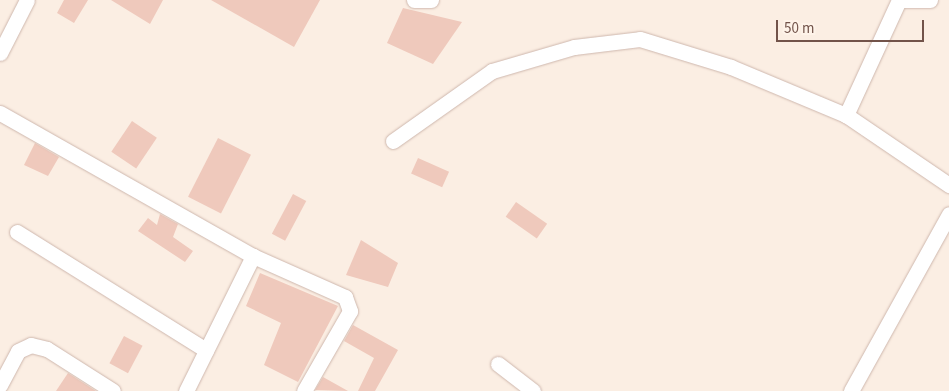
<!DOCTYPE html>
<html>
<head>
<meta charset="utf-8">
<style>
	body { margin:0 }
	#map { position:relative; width:949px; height:391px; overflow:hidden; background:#fbeee3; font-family:"Source Sans 3",sans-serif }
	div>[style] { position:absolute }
	.building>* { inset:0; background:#efc9bc; transform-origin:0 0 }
	.roads { filter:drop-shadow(0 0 1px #ceb7ad) drop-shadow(0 0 1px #ceb7ad) }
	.minor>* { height:15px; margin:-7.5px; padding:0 7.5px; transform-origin:7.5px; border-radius:7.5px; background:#fff }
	span { translate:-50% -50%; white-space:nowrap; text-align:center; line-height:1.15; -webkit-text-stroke:4px #fef3e9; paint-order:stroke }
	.scale { position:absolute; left:776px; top:20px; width:148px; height:22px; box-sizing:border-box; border:2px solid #72534a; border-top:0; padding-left:6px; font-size:15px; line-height:18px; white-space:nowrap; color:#72534a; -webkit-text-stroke:4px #fef3e9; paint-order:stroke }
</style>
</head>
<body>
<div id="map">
	<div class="building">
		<div style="clip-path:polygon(64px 0,88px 0,74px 23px,57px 13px)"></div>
		<div style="clip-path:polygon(111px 0,163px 0,150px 24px)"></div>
		<div style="clip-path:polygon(211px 0,320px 0,294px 47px)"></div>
		<div style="clip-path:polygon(403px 8px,462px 22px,433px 64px,387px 43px)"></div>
		<div style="left:132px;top:121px;width:30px;height:37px;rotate:34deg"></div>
		<div style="left:218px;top:138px;width:37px;height:66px;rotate:27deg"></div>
		<div style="clip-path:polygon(35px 143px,59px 157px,48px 176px,24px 165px)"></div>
		<div style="left:418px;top:158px;width:34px;height:17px;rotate:24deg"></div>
		<div style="left:293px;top:194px;width:15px;height:45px;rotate:28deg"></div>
		<div style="left:516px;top:202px;width:38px;height:18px;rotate:35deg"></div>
		<div style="clip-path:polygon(160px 214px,178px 224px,173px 237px,193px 251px,185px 262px,138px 231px,148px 218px,157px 225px)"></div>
		<div style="clip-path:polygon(361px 240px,398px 263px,388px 287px,346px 275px)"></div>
		<div style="clip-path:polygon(260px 273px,338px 306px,298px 382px,264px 365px,281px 323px,246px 306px)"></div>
		<div style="clip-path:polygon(353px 325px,398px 350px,375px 391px,358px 391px,374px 358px,344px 341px)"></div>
		<div style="left:124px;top:336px;width:21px;height:31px;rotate:28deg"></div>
		<div style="clip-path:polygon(68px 373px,96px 391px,56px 391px)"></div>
		<div style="clip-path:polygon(323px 377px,348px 391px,315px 390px)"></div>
	</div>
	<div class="roads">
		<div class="minor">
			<div style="left:414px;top:0;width:17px"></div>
			<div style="left:899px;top:0;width:127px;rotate:114.7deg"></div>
			<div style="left:846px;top:115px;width:125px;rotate:34.2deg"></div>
			<div style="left:903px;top:0;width:27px"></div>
			<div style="left:0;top:53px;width:59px;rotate:-63deg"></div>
			<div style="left:0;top:113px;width:291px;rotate:29.5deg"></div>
			<div style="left:253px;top:256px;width:101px;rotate:24deg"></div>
			<div style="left:345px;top:297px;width:15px;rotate:70deg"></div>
			<div style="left:350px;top:311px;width:92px;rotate:119.9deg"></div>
			<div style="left:393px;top:141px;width:121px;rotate:-35.3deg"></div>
			<div style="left:492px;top:71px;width:85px;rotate:-16.3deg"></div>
			<div style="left:574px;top:47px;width:66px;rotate:-6.9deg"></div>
			<div style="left:640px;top:39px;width:95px;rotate:17.1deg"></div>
			<div style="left:731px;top:67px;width:125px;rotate:22.7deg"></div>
			<div style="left:17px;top:232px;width:223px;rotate:32deg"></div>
			<div style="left:498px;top:364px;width:44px;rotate:37.6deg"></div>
			<div style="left:0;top:385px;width:38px;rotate:-62deg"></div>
			<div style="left:18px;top:351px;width:14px;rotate:-25deg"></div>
			<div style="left:31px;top:345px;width:16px;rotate:14deg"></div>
			<div style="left:47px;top:349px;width:78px;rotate:32.5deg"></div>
			<div style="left:186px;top:391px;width:151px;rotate:-63.6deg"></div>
			<div style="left:851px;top:391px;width:202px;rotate:-61deg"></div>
		</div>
	</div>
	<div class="scale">50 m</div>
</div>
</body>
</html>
